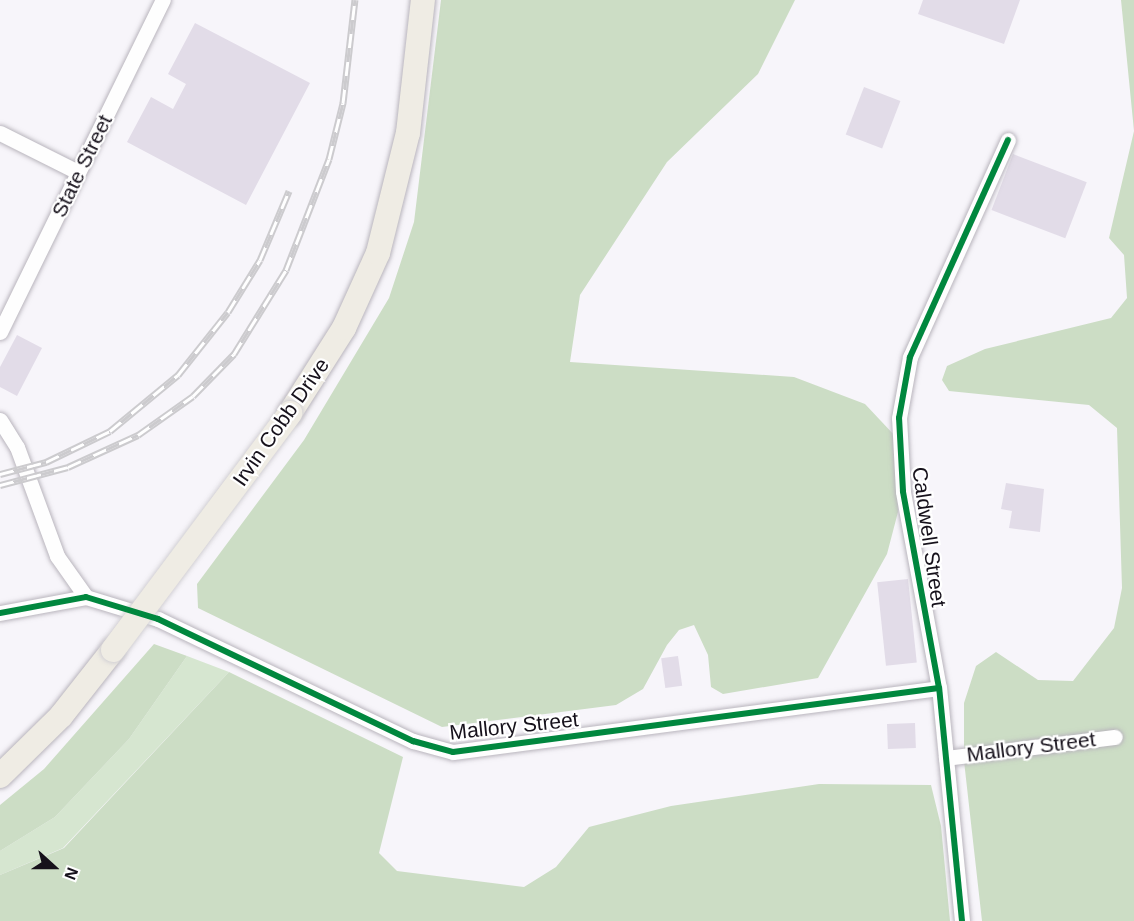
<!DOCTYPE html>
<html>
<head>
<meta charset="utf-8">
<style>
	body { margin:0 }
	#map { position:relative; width:1134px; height:921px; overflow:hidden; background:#f7f5fa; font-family:Arial,sans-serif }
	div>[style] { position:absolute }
	.green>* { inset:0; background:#d6e6d0 }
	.forest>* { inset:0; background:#ccddc5 }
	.building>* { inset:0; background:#e2dce8; transform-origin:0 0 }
	.roads { filter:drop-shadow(0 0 2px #b9b5bd) drop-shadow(0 0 2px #b9b5bd) }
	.street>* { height:15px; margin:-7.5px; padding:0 7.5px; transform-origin:7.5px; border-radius:7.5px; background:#fefefe }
	.primary>* { height:24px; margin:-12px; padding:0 12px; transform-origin:12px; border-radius:12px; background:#efece4 }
	.rail>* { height:7px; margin-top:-3.5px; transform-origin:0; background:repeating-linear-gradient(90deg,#fff 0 14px,#cccbce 0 28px); box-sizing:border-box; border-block:2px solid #cccbce }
	.bridges { filter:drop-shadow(0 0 2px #d2d0d4) drop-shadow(0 0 2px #d2d0d4) }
	.primary-bridge>* { height:24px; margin:-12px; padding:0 12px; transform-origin:12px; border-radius:12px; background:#efece4 }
	.cycleway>* { height:6px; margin:-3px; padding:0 3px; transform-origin:3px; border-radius:3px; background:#00873e }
	span { translate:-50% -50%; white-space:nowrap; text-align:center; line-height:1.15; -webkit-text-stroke:4.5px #fff; paint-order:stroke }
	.street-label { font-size:21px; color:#16111b }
	.north { position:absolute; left:24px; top:837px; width:60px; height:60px; -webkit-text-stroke:4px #fff; paint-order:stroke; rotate:111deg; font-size:16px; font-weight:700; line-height:24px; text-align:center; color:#16111b }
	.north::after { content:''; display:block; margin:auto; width:21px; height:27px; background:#16111b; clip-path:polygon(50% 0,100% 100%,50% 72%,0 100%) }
</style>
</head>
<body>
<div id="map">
	<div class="green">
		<div style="clip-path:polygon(187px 656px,229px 672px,63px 848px,0 875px,0 851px,55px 817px,129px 739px)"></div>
	</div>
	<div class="forest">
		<div style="clip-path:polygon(441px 0,795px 0,758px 74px,667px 162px,580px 295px,570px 362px,794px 377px,865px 404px,896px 437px,898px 512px,887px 554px,818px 678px,723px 694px,711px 687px,708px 655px,694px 625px,679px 630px,667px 645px,643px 689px,616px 705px,442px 727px,198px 608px,197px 584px,304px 440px,389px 298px,414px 222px)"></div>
		<div style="clip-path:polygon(1121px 0,1134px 0,1134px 921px,982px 921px,964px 761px,964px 703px,976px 666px,996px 652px,1038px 680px,1073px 681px,1114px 628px,1122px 588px,1117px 428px,1089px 405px,949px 391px,942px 380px,947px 366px,985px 349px,1111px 318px,1127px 298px,1124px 255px,1109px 238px,1134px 131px)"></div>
		<div style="clip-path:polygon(154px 644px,187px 656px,129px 739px,55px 817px,0 851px,0 805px,44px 769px)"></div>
		<div style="clip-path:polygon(229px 672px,403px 757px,379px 853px,397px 871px,524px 887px,556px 867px,589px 827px,671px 806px,819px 784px,931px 785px,941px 826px,950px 921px,0 921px,0 875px,64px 848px)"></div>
	</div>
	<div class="building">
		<div style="clip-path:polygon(923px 0,1020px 0,1004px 44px,918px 14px)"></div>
		<div style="clip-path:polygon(195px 23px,310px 83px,246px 205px,127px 142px,151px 97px,173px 109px,186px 84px,168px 74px)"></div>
		<div style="left:864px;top:87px;width:39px;height:51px;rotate:21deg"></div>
		<div style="left:1013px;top:154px;width:79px;height:60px;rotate:21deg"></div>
		<div style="clip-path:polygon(17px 335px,42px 348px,17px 396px,0 387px,0 367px)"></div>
		<div style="clip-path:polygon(1006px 483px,1044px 489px,1040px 532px,1009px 528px,1012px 511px,1001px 509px)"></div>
		<div style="left:908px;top:579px;width:84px;height:31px;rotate:84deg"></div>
		<div style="left:678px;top:656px;width:30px;height:17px;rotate:82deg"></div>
		<div style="left:915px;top:723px;width:25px;height:28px;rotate:88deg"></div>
	</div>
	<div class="roads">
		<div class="street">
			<div style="left:0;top:133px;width:87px;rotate:26.6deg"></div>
			<div style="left:0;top:332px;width:370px;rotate:-63.9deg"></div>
			<div style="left:0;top:420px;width:32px;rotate:58deg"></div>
			<div style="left:17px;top:447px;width:116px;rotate:69.8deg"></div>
			<div style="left:57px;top:556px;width:50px;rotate:54.7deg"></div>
			<div style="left:0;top:613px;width:87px;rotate:-10.5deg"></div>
			<div style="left:86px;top:597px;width:75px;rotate:17deg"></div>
			<div style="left:158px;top:619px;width:283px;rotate:25.6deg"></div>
			<div style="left:413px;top:741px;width:41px;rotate:15.4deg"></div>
			<div style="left:453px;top:752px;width:490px;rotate:-7.5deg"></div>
			<div style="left:946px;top:758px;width:170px;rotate:-7.1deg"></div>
			<div style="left:962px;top:921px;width:234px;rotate:-95.6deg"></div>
			<div style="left:939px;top:688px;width:200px;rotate:-100.4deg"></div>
			<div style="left:903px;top:491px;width:73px;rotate:-93.1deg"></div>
			<div style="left:899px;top:418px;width:62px;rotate:-79.8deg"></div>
			<div style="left:910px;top:357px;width:238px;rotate:-65.7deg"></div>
		</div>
		<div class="primary">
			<div style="left:290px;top:413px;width:101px;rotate:-57.6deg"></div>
			<div style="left:344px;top:328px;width:82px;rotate:-65.6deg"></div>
			<div style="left:378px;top:253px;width:124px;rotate:-76deg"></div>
			<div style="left:408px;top:133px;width:134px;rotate:-83.6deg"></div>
			<div style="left:0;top:776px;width:86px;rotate:-44.5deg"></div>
			<div style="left:61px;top:716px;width:84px;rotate:-51.8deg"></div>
		</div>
	</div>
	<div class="rail">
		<div style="left:0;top:474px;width:48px;rotate:-14.6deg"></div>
		<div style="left:46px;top:462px;width:71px;rotate:-25.8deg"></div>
		<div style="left:110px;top:431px;width:88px;rotate:-39.5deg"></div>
		<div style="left:178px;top:375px;width:80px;rotate:-51.6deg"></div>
		<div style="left:228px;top:312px;width:61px;rotate:-58.4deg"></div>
		<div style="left:260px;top:260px;width:75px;rotate:-67.2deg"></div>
		<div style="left:0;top:485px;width:70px;rotate:-14.8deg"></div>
		<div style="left:68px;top:467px;width:77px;rotate:-24.6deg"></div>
		<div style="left:138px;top:435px;width:67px;rotate:-35.3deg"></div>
		<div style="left:193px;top:396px;width:59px;rotate:-45.7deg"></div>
		<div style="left:234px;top:354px;width:99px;rotate:-58.2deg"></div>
		<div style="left:286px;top:270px;width:119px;rotate:-68.8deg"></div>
		<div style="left:329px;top:159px;width:58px;rotate:-76deg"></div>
		<div style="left:343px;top:103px;width:104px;rotate:-83.4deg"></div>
	</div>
	<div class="bridges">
		<div class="primary-bridge">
			<div style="left:113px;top:650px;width:296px;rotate:-53.2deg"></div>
		</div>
	</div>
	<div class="cycleway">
		<div style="left:0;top:613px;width:87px;rotate:-10.5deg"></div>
		<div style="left:86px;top:597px;width:75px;rotate:17deg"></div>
		<div style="left:158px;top:619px;width:283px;rotate:25.6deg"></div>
		<div style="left:413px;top:741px;width:41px;rotate:15.4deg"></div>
		<div style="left:453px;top:752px;width:490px;rotate:-7.5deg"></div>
		<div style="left:962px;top:921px;width:234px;rotate:-95.6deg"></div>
		<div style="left:939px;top:688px;width:200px;rotate:-100.4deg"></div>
		<div style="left:903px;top:491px;width:73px;rotate:-93.1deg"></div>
		<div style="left:899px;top:418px;width:62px;rotate:-79.8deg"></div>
		<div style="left:910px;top:357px;width:238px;rotate:-65.7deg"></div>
	</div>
	<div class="street-label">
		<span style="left:82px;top:166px;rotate:-64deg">State Street</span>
		<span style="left:281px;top:422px;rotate:-55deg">Irvin Cobb Drive</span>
		<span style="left:929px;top:537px;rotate:82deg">Caldwell Street</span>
		<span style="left:514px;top:726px;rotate:-6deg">Mallory Street</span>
		<span style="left:1031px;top:747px;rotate:-7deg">Mallory Street</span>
	</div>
	<div class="north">N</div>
</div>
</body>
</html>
